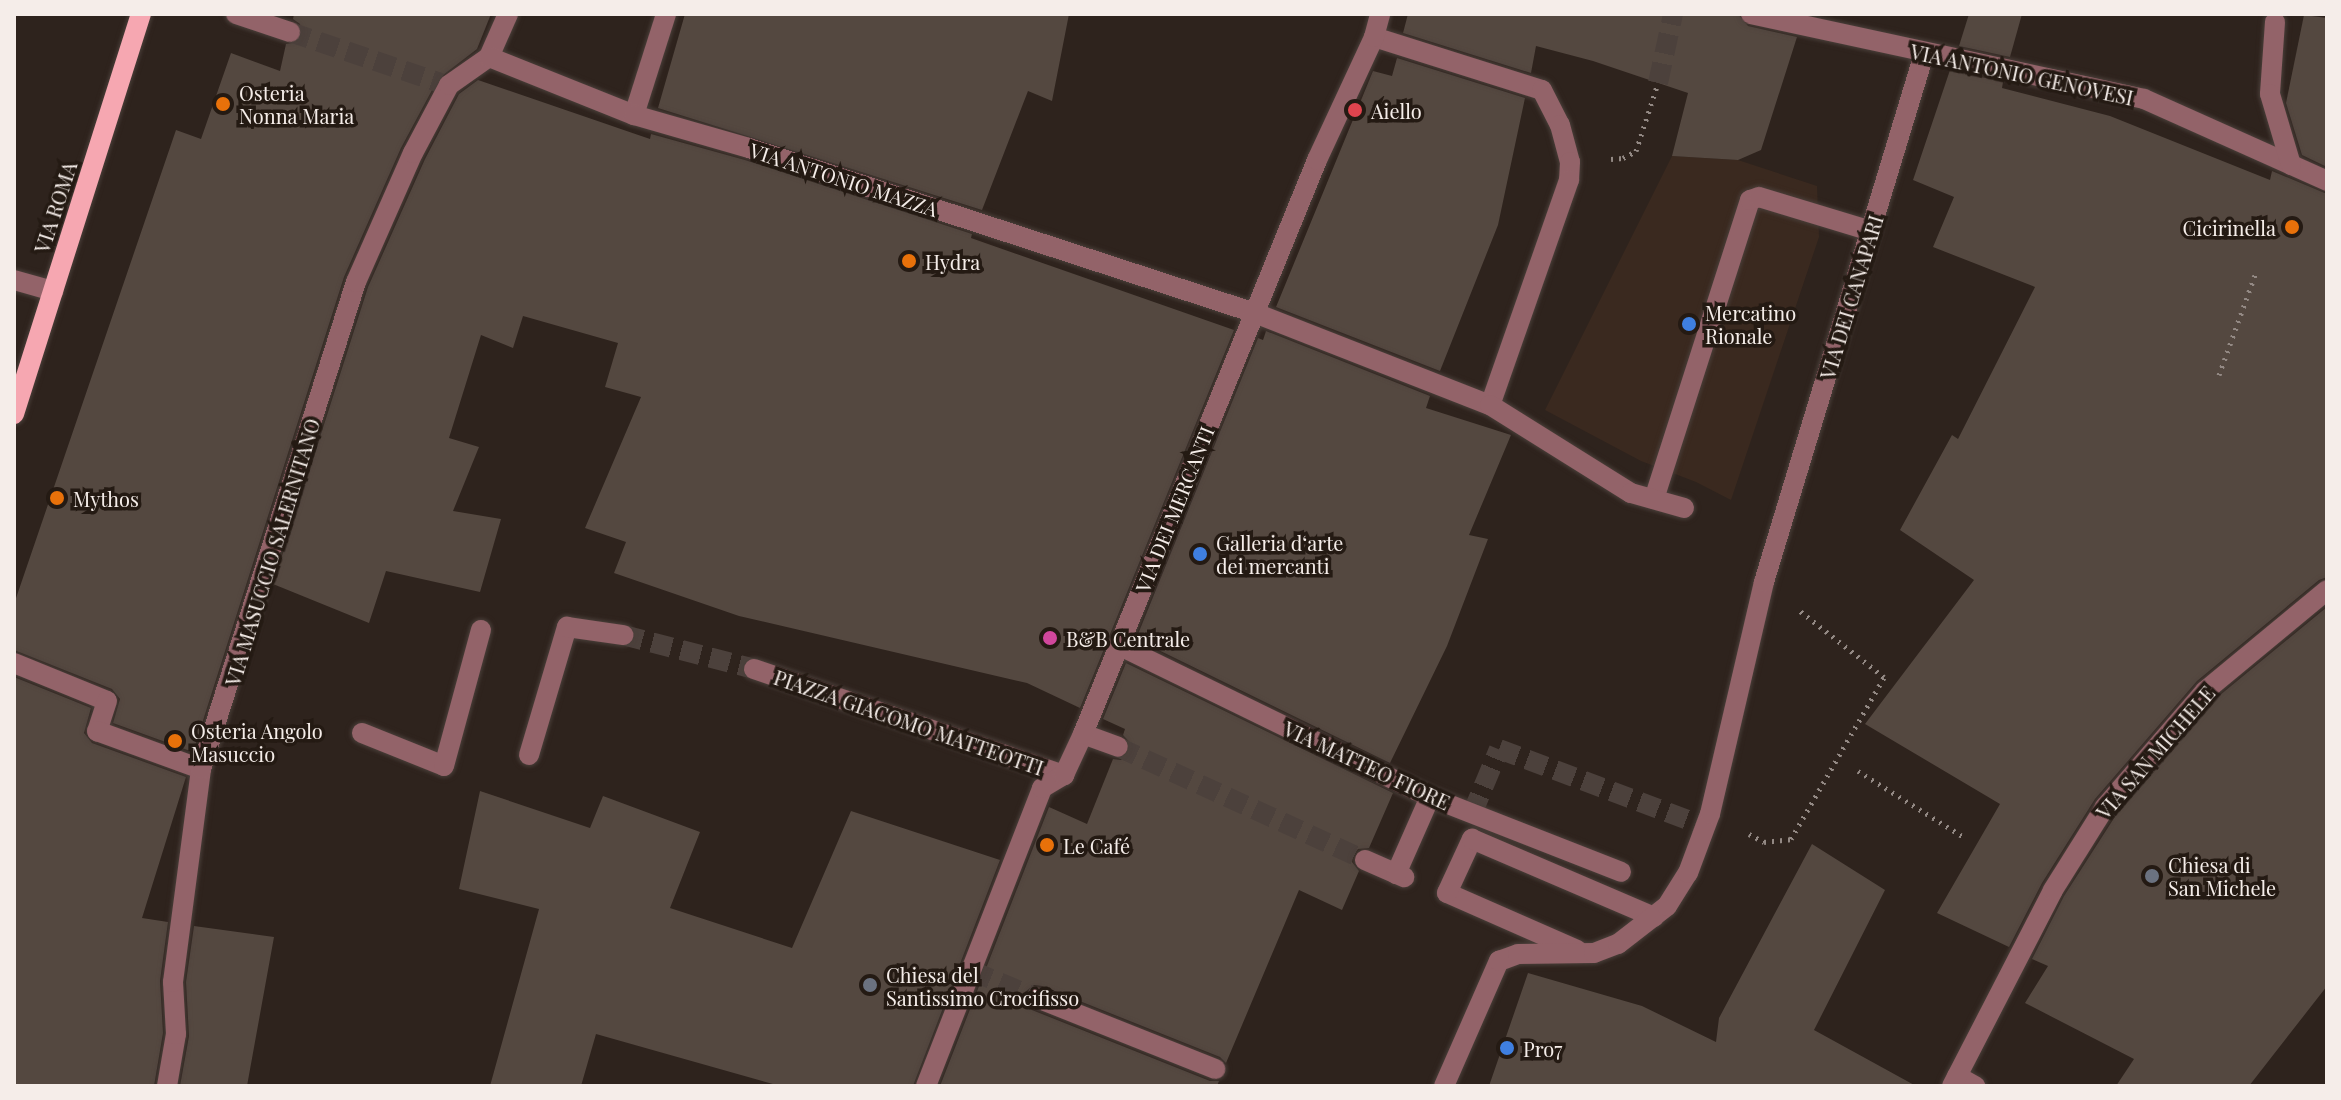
<!DOCTYPE html>
<html>
<head>
<meta charset="utf-8">
<style>
	body { margin:0 }
	#map { position:relative; width:2341px; height:1100px; overflow:hidden; background:#2e231d; font-family:"Playfair Display",serif }
	div>[style] { position:absolute }
	.built>* { inset:0; background:#3a291f }
	.building>* { inset:0; background:#544840 }
	.minor-tunnel>* { height:20px; margin-top:-10px; transform-origin:0; background:repeating-linear-gradient(90deg,#4c413c 0 20px,transparent 0 30px) }
	.path>* { height:5px; margin-top:-2.5px; transform-origin:0; background:repeating-linear-gradient(90deg,#938984 0 2px,transparent 0 8px) }
	.roads { filter:drop-shadow(0 0 2px #4a3f3a) drop-shadow(0 0 2px #4a3f3a) }
	.minor>* { height:20px; margin:-10px; padding:0 10px; transform-origin:10px; border-radius:10px; background:#936369 }
	.major>* { height:20px; margin:-10px; padding:0 10px; transform-origin:10px; border-radius:10px; background:#f6a7b1 }
	.dots>* { width:22px; height:22px; translate:-50% -50%; box-sizing:border-box; border:4px solid #241a13; border-radius:50% }
	span { translate:-50% -50%; white-space:nowrap; text-align:center; line-height:1.15; -webkit-text-stroke:7px #241a13; paint-order:stroke }
	.street-label { font-size:20px; color:#f5ede9 }
	.poi-label { font-size:20px; color:#f5ede9 }
	.left { translate:0 -50%; text-align:left }
	.right { translate:-100% -50%; text-align:right }
	.frame { position:absolute; inset:0; border:16px solid #f5ede9; pointer-events:none }
</style>
</head>
<body>
<div id="map">
	<div class="built">
		<div style="clip-path:polygon(1672px 156px,1738px 160px,1817px 186px,1819px 237px,1731px 500px,1696px 482px,1641px 461px,1545px 410px)"></div>
	</div>
	<div class="building">
		<div style="clip-path:polygon(294px 14px,491px 14px,477px 49px,438px 79px,401px 148px,344px 277px,193px 752px,113px 723px,120px 699px,112px 689px,14px 650px,14px 604px,176px 130px,201px 139px,231px 53px,280px 71px,286px 44px,298px 42px,302px 35px,300px 24px,293px 19px)"></div>
		<div style="clip-path:polygon(685px 14px,1069px 14px,1052px 101px,1028px 91px,982px 210px,658px 108px)"></div>
		<div style="clip-path:polygon(1408px 14px,1738px 14px,1748px 26px,1797px 37px,1761px 150px,1738px 160px,1672px 156px,1688px 93px,1593px 61px,1536px 46px,1531px 73px,1403px 33px)"></div>
		<div style="clip-path:polygon(1969px 14px,2022px 14px,2010px 57px,1959px 46px)"></div>
		<div style="clip-path:polygon(2304px 15px,2327px 18px,2327px 167px,2302px 155px,2286px 103px)"></div>
		<div style="clip-path:polygon(1397px 58px,1525px 98px,1498px 225px,1440px 371px,1276px 307px,1373px 71px,1392px 76px)"></div>
		<div style="clip-path:polygon(1950px 70px,2003px 82px,2002px 88px,2110px 116px,2270px 180px,2272px 171px,2327px 194px,2327px 577px,2319px 580px,2197px 681px,2095px 799px,2042px 883px,2009px 947px,1937px 913px,2000px 804px,1865px 724px,1974px 580px,1900px 530px,1952px 435px,1958px 439px,2035px 287px,1933px 247px,1954px 197px,1913px 180px)"></div>
		<div style="clip-path:polygon(478px 80px,650px 139px,651px 134px,745px 160px,972px 234px,971px 238px,1234px 330px,1080px 708px,1027px 683px,739px 616px,614px 573px,626px 542px,585px 528px,641px 397px,605px 387px,618px 343px,523px 316px,513px 348px,481px 335px,449px 438px,479px 447px,453px 511px,501px 519px,480px 592px,386px 571px,369px 623px,273px 584px,368px 287px,425px 159px,459px 94px)"></div>
		<div style="clip-path:polygon(1266px 331px,1430px 396px,1426px 408px,1511px 435px,1469px 535px,1488px 539px,1447px 646px,1390px 763px,1136px 639px,1258px 338px,1263px 340px)"></div>
		<div style="clip-path:polygon(2327px 607px,2327px 986px,2249px 1086px,2116px 1086px,2134px 1059px,2025px 1003px,2048px 966px,2032px 959px,2064px 896px,2116px 815px,2214px 700px)"></div>
		<div style="clip-path:polygon(1126px 663px,1393px 793px,1369px 848px,1358px 849px,1353px 856px,1352px 862px,1359px 871px,1342px 910px,1299px 890px,1226px 1063px,1220px 1057px,1042px 986px,1034px 985px,1025px 992px,1024px 1001px,1032px 1010px,1210px 1081px,1219px 1081px,1217px 1086px,940px 1086px,1049px 807px,1087px 824px,1113px 759px,1121px 760px,1130px 752px,1131px 744px,1123px 735px,1125px 729px,1103px 719px)"></div>
		<div style="clip-path:polygon(14px 677px,91px 708px,84px 733px,92px 743px,186px 777px,142px 918px,168px 922px,160px 981px,163px 1033px,154px 1086px,14px 1086px)"></div>
		<div style="clip-path:polygon(480px 791px,590px 828px,603px 796px,700px 832px,670px 908px,792px 948px,851px 811px,1000px 860px,913px 1086px,780px 1086px,596px 1034px,581px 1086px,490px 1086px,539px 909px,459px 889px)"></div>
		<div style="clip-path:polygon(1812px 844px,1885px 890px,1814px 1030px,1916px 1086px,1489px 1086px,1528px 973px,1642px 1006px,1716px 1042px,1719px 1018px)"></div>
		<div style="clip-path:polygon(194px 926px,274px 937px,247px 1086px,180px 1086px,189px 1036px,186px 982px)"></div>
	</div>
	<div class="minor-tunnel">
		<div style="left:290px;top:32px;width:159px;rotate:18.7deg"></div>
		<div style="left:1658px;top:83px;width:71px;rotate:-77.7deg"></div>
		<div style="left:623px;top:635px;width:135px;rotate:14.5deg"></div>
		<div style="left:1118px;top:747px;width:272px;rotate:24.6deg"></div>
		<div style="left:1472px;top:814px;width:70px;rotate:-67.4deg"></div>
		<div style="left:1499px;top:749px;width:221px;rotate:20.6deg"></div>
		<div style="left:972px;top:971px;width:70px;rotate:22.6deg"></div>
	</div>
	<div class="path">
		<div style="left:1611px;top:159px;width:12px;rotate:-5deg"></div>
		<div style="left:1623px;top:158px;width:15px;rotate:-28deg"></div>
		<div style="left:1636px;top:151px;width:71px;rotate:-72.1deg"></div>
		<div style="left:2219px;top:375px;width:109px;rotate:-70.2deg"></div>
		<div style="left:1858px;top:771px;width:123px;rotate:32deg"></div>
		<div style="left:1749px;top:834px;width:17px;rotate:28deg"></div>
		<div style="left:1764px;top:842px;width:27px;rotate:-6deg"></div>
		<div style="left:1791px;top:839px;width:187px;rotate:-60.1deg"></div>
		<div style="left:1884px;top:677px;width:108px;rotate:-141.8deg"></div>
	</div>
	<div class="roads">
		<div class="minor">
			<div style="left:236px;top:14px;width:57px;rotate:18.4deg"></div>
			<div style="left:1751px;top:14px;width:402px;rotate:12.2deg"></div>
			<div style="left:2144px;top:99px;width:201px;rotate:24.1deg"></div>
			<div style="left:2275px;top:22px;width:72px;rotate:94deg"></div>
			<div style="left:2270px;top:94px;width:74px;rotate:73.5deg"></div>
			<div style="left:1374px;top:37px;width:176px;rotate:17.5deg"></div>
			<div style="left:1542px;top:90px;width:39px;rotate:63deg"></div>
			<div style="left:1560px;top:125px;width:38px;rotate:75deg"></div>
			<div style="left:1570px;top:162px;width:18px;rotate:93deg"></div>
			<div style="left:1569px;top:180px;width:238px;rotate:109.3deg"></div>
			<div style="left:489px;top:57px;width:47px;rotate:-66.2deg"></div>
			<div style="left:634px;top:115px;width:106px;rotate:-72.4deg"></div>
			<div style="left:14px;top:280px;width:41px;rotate:15.8deg"></div>
			<div style="left:1654px;top:499px;width:314px;rotate:-72.2deg"></div>
			<div style="left:1750px;top:200px;width:9px;rotate:-18deg"></div>
			<div style="left:1759px;top:197px;width:117px;rotate:16.9deg"></div>
			<div style="left:1118px;top:645px;width:347px;rotate:26deg"></div>
			<div style="left:1430px;top:797px;width:205px;rotate:21.4deg"></div>
			<div style="left:14px;top:663px;width:100px;rotate:22.2deg"></div>
			<div style="left:107px;top:701px;width:32px;rotate:108deg"></div>
			<div style="left:97px;top:731px;width:111px;rotate:20.1deg"></div>
			<div style="left:754px;top:669px;width:328px;rotate:18.9deg"></div>
			<div style="left:362px;top:733px;width:88px;rotate:21.9deg"></div>
			<div style="left:444px;top:766px;width:141px;rotate:-74.8deg"></div>
			<div style="left:1083px;top:734px;width:37px;rotate:20deg"></div>
			<div style="left:529px;top:755px;width:134px;rotate:-73.5deg"></div>
			<div style="left:567px;top:627px;width:57px;rotate:8.1deg"></div>
			<div style="left:1365px;top:860px;width:43px;rotate:23.6deg"></div>
			<div style="left:1396px;top:874px;width:84px;rotate:-66.2deg"></div>
			<div style="left:1577px;top:950px;width:142px;rotate:-156.3deg"></div>
			<div style="left:1447px;top:893px;width:60px;rotate:-65.2deg"></div>
			<div style="left:1472px;top:839px;width:198px;rotate:23.2deg"></div>
			<div style="left:1037px;top:998px;width:192px;rotate:21.7deg"></div>
			<div style="left:1957px;top:1076px;width:21px;rotate:29deg"></div>
			<div style="left:167px;top:1086px;width:53px;rotate:-80.2deg"></div>
			<div style="left:176px;top:1034px;width:52px;rotate:-93.3deg"></div>
			<div style="left:173px;top:982px;width:215px;rotate:-82.5deg"></div>
			<div style="left:201px;top:769px;width:511px;rotate:-72.35deg"></div>
			<div style="left:356px;top:282px;width:141px;rotate:-66.2deg"></div>
			<div style="left:413px;top:153px;width:77px;rotate:-62.1deg"></div>
			<div style="left:449px;top:85px;width:49px;rotate:-35deg"></div>
			<div style="left:489px;top:57px;width:156px;rotate:21.8deg"></div>
			<div style="left:634px;top:115px;width:120px;rotate:16deg"></div>
			<div style="left:749px;top:148px;width:532px;rotate:18.06deg"></div>
			<div style="left:1255px;top:313px;width:252px;rotate:21.4deg"></div>
			<div style="left:1490px;top:405px;width:166px;rotate:32deg"></div>
			<div style="left:1631px;top:493px;width:55px;rotate:15.8deg"></div>
			<div style="left:926px;top:1086px;width:320px;rotate:-68.7deg"></div>
			<div style="left:1042px;top:788px;width:26px;rotate:-31deg"></div>
			<div style="left:1064px;top:775px;width:45px;rotate:-65.1deg"></div>
			<div style="left:1083px;top:734px;width:620px;rotate:-67.82deg"></div>
			<div style="left:1317px;top:160px;width:136px;rotate:-65.1deg"></div>
			<div style="left:1374px;top:37px;width:24px;rotate:-75deg"></div>
			<div style="left:1444px;top:1086px;width:137px;rotate:-66.3deg"></div>
			<div style="left:1499px;top:961px;width:20px;rotate:-20deg"></div>
			<div style="left:1518px;top:954px;width:76px;rotate:-0.8deg"></div>
			<div style="left:1594px;top:953px;width:26px;rotate:-21deg"></div>
			<div style="left:1618px;top:944px;width:62px;rotate:-37.8deg"></div>
			<div style="left:1667px;top:906px;width:39px;rotate:-58deg"></div>
			<div style="left:1688px;top:873px;width:63px;rotate:-69.6deg"></div>
			<div style="left:1710px;top:814px;width:238px;rotate:-76.9deg"></div>
			<div style="left:1764px;top:582px;width:552px;rotate:-73.14deg"></div>
			<div style="left:1952px;top:1086px;width:220px;rotate:-62.7deg"></div>
			<div style="left:2053px;top:890px;width:98px;rotate:-57.9deg"></div>
			<div style="left:2105px;top:807px;width:153px;rotate:-49.2deg"></div>
			<div style="left:2205px;top:691px;width:158px;rotate:-39.6deg"></div>
		</div>
		<div class="major">
			<div style="left:14px;top:414px;width:420px;rotate:-72.4deg"></div>
		</div>
	</div>
	<div class="dots">
		<div style="left:223px;top:104px;background:#e8710a"></div>
		<div style="left:1355px;top:110px;background:#e0444e"></div>
		<div style="left:2292px;top:227px;background:#e8710a"></div>
		<div style="left:909px;top:261px;background:#e8710a"></div>
		<div style="left:1689px;top:324px;background:#3f7fe0"></div>
		<div style="left:57px;top:498px;background:#e8710a"></div>
		<div style="left:1200px;top:554px;background:#3f7fe0"></div>
		<div style="left:1050px;top:638px;background:#d1479c"></div>
		<div style="left:175px;top:741px;background:#e8710a"></div>
		<div style="left:1047px;top:845px;background:#e8710a"></div>
		<div style="left:2152px;top:876px;background:#6b7280"></div>
		<div style="left:870px;top:985px;background:#6b7280"></div>
		<div style="left:1507px;top:1048px;background:#3f7fe0"></div>
	</div>
	<div class="street-label">
		<span style="left:2022px;top:74px;rotate:12deg">VIA ANTONIO GENOVESI</span>
		<span style="left:844px;top:179px;rotate:18deg">VIA ANTONIO MAZZA</span>
		<span style="left:55px;top:207px;rotate:-72deg">VIA ROMA</span>
		<span style="left:1851px;top:297px;rotate:-73deg">VIA DEI CANAPARI</span>
		<span style="left:1174px;top:509px;rotate:-68deg">VIA DEI MERCANTI</span>
		<span style="left:272px;top:552px;rotate:-73deg">VIA MASUCCIO SALERNITANO</span>
		<span style="left:909px;top:722px;rotate:19deg">PIAZZA GIACOMO MATTEOTTI</span>
		<span style="left:2155px;top:752px;rotate:-49deg">VIA SAN MICHELE</span>
		<span style="left:1367px;top:765px;rotate:25deg">VIA MATTEO FIORE</span>
	</div>
	<div class="poi-label">
		<span class="left" style="left:239px;top:104px">Osteria<br>Nonna Maria</span>
		<span class="left" style="left:1371px;top:110px">Aiello</span>
		<span class="right" style="left:2276px;top:227px">Cicirinella</span>
		<span class="left" style="left:925px;top:261px">Hydra</span>
		<span class="left" style="left:1705px;top:324px">Mercatino<br>Rionale</span>
		<span class="left" style="left:73px;top:498px">Mythos</span>
		<span class="left" style="left:1216px;top:554px">Galleria d‘arte<br>dei mercanti</span>
		<span class="left" style="left:1066px;top:638px">B&amp;B Centrale</span>
		<span class="left" style="left:191px;top:742px">Osteria Angolo<br>Masuccio</span>
		<span class="left" style="left:1063px;top:845px">Le Café</span>
		<span class="left" style="left:2168px;top:876px">Chiesa di<br>San Michele</span>
		<span class="left" style="left:886px;top:986px">Chiesa del<br>Santissimo Crocifisso</span>
		<span class="left" style="left:1523px;top:1048px">Pro7</span>
	</div>
	<div class="frame"></div>
</div>
</body>
</html>
